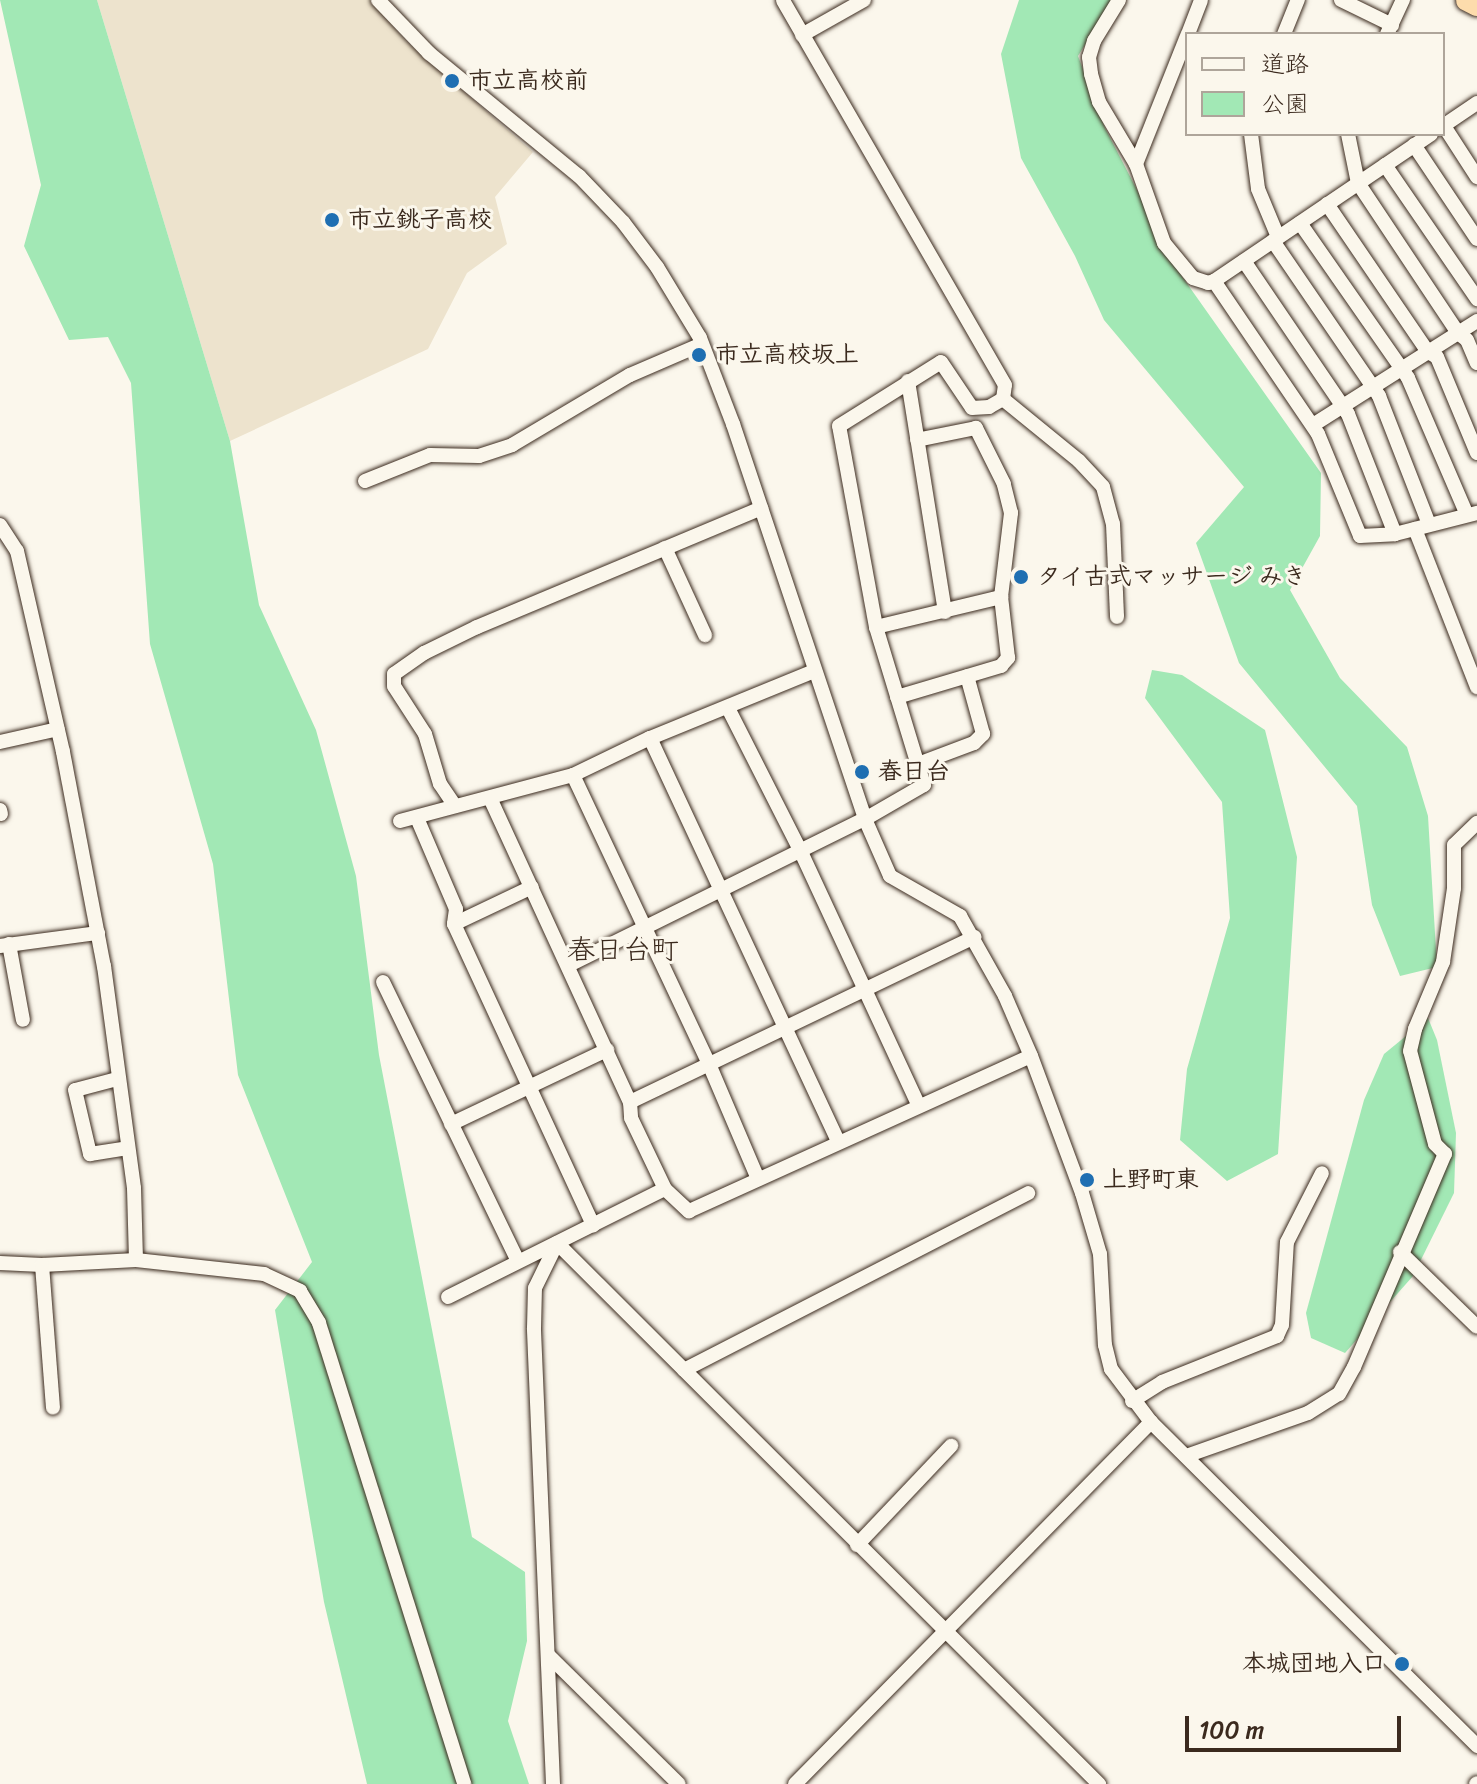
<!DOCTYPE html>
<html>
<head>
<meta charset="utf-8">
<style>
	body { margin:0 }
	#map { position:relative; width:1477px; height:1784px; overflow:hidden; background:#fbf7ec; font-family:Sriracha,"Klee One",sans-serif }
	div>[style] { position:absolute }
	.built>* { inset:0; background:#ede3cd }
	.green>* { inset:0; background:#a2e8b5 }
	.roads { filter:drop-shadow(0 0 2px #3b2a1e) drop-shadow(0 0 2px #3b2a1e) }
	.minor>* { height:14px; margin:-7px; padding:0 7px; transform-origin:7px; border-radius:7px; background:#fbf7ec }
	.highway>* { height:22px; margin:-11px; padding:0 11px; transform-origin:11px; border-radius:11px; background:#fddcac }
	.dots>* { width:22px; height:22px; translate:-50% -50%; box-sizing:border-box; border:4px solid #fbf7ec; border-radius:50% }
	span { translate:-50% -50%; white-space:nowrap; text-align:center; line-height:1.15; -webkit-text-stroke:6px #fbf7ec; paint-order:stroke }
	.poi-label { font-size:24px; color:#3b2a1e; font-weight:700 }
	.left { translate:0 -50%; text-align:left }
	.right { translate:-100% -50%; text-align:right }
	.quarter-label { font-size:28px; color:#3b2a1e }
	.legend { position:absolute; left:1185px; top:32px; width:260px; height:104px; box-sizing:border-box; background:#fbf7ec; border:2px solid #aea59a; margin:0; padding:10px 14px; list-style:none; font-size:24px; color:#3b2a1e }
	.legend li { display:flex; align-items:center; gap:16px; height:40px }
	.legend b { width:40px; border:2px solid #aea59a }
	.scale { position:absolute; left:1185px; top:1716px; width:216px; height:36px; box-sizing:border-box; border:4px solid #3b2a1e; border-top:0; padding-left:10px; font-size:24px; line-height:28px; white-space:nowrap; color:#3b2a1e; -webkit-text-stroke:6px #fbf7ec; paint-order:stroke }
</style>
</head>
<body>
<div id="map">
	<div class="built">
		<div style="clip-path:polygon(97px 0,370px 0,405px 40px,533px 152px,495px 197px,507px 244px,467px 273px,428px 349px,230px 441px)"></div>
	</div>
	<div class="green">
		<div style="clip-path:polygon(0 0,97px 0,230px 441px,259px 605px,316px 730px,356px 876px,379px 1055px,472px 1537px,525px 1572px,527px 1641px,508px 1721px,529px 1784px,367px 1784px,324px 1602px,275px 1310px,312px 1262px,238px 1075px,213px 864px,150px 644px,131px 383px,108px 337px,69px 340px,24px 246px,41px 185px)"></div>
		<div style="clip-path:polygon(1019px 0,1113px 0,1078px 56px,1105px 128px,1181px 275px,1321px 473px,1320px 536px,1290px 590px,1340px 678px,1407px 747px,1428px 816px,1437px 967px,1400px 976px,1372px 905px,1357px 806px,1239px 663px,1196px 543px,1244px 487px,1104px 320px,1075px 256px,1021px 158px,1001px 54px)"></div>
		<div style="clip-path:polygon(1152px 670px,1182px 675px,1265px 730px,1297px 857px,1278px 1154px,1227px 1181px,1180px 1140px,1187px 1069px,1230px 918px,1222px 802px,1145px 698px)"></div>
		<div style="clip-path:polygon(1428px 1018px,1437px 1040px,1456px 1133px,1454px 1193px,1413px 1276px,1345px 1353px,1311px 1338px,1306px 1313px,1364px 1100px,1384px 1054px)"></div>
	</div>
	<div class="roads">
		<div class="minor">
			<div style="left:378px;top:0;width:74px;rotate:46.1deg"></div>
			<div style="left:429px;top:53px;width:194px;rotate:39.4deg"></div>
			<div style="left:579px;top:176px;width:64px;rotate:46.3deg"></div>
			<div style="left:623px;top:222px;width:56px;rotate:52.9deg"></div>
			<div style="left:657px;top:267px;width:83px;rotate:58.8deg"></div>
			<div style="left:700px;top:338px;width:92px;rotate:69deg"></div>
			<div style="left:733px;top:424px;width:416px;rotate:71.5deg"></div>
			<div style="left:865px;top:819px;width:62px;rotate:66.3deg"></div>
			<div style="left:890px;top:876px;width:81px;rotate:29.7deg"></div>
			<div style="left:960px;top:916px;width:92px;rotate:60.6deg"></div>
			<div style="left:1005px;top:996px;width:65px;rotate:66.6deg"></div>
			<div style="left:1031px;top:1056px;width:146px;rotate:69.6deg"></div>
			<div style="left:1082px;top:1193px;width:64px;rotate:73.6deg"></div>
			<div style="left:1100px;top:1254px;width:91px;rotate:86.9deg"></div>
			<div style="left:1105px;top:1345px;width:25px;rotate:76deg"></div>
			<div style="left:1111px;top:1369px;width:66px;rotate:53deg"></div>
			<div style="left:1151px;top:1422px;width:460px;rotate:44.8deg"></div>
			<div style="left:1119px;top:0;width:48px;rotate:121.4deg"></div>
			<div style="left:1094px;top:41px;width:17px;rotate:107deg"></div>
			<div style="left:1089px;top:57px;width:17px;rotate:83deg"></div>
			<div style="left:1091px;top:74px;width:29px;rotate:74deg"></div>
			<div style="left:1099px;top:102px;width:72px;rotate:59.2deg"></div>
			<div style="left:1136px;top:164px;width:84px;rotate:70.5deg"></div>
			<div style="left:1164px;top:243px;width:45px;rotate:50.4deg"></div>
			<div style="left:1193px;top:278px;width:16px;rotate:18deg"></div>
			<div style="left:1208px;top:283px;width:6px;rotate:-18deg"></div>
			<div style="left:1214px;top:281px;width:262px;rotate:-34.1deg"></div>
			<div style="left:1341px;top:0;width:57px;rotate:26.1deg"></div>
			<div style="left:1188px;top:34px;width:36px;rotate:-69deg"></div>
			<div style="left:1284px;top:34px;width:37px;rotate:-68deg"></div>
			<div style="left:1387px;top:34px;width:38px;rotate:-65deg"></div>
			<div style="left:802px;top:35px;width:71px;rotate:-29.4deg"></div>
			<div style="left:1443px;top:126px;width:41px;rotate:-34.1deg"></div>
			<div style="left:1444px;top:126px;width:61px;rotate:57.1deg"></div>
			<div style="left:1251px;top:134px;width:55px;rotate:82.7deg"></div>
			<div style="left:1258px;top:189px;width:52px;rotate:67.4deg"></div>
			<div style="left:1348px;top:134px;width:50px;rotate:78.5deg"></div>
			<div style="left:1358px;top:183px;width:180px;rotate:56.3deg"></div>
			<div style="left:1458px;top:333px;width:11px;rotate:38deg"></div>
			<div style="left:1467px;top:340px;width:25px;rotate:67deg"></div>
			<div style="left:1414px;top:145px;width:113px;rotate:56.2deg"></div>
			<div style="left:1136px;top:164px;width:138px;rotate:-68.3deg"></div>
			<div style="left:1385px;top:165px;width:163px;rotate:55.5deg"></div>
			<div style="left:1327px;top:204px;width:179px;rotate:55.7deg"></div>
			<div style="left:1428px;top:352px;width:10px;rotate:29deg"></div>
			<div style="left:1437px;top:357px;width:104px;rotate:67.4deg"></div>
			<div style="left:1300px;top:223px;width:189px;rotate:55.1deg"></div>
			<div style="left:1408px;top:378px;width:149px;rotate:66.7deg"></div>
			<div style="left:1273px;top:241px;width:188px;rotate:55.6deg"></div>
			<div style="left:1379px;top:396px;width:137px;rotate:68.7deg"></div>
			<div style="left:1244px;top:261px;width:185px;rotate:55.8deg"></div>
			<div style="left:1348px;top:414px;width:129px;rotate:68.6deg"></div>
			<div style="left:1214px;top:281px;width:185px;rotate:55.8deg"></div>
			<div style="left:1318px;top:434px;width:110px;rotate:67.6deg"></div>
			<div style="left:1360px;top:536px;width:35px;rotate:-3deg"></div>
			<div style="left:1395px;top:534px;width:85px;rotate:-14.4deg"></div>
			<div style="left:908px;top:381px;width:234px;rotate:80.9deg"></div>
			<div style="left:1003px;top:399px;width:98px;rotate:39.2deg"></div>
			<div style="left:1079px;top:461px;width:35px;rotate:47deg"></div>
			<div style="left:1103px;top:487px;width:38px;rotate:75deg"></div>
			<div style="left:1113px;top:524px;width:93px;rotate:87.5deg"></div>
			<div style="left:1313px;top:425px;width:194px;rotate:-32.4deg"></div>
			<div style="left:365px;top:481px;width:70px;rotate:-21.8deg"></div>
			<div style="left:430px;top:455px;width:49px;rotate:1.2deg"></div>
			<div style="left:479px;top:456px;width:35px;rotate:-18deg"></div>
			<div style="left:512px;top:445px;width:137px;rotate:-30.7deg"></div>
			<div style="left:630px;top:375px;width:78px;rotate:-23.3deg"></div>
			<div style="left:0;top:525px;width:31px;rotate:57deg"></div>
			<div style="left:17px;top:551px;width:206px;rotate:77.1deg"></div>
			<div style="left:63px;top:752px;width:218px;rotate:79.2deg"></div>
			<div style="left:104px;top:966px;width:224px;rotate:82.3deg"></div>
			<div style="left:134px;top:1188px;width:72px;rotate:88.4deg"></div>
			<div style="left:1415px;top:529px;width:170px;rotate:68.6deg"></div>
			<div style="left:665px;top:548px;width:96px;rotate:65.3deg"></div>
			<div style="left:876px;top:627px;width:129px;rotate:-13.5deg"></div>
			<div style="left:897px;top:697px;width:109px;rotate:-16.6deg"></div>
			<div style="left:1001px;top:666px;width:11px;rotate:-49deg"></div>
			<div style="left:1008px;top:658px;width:61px;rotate:-96.5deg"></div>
			<div style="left:1001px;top:597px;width:85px;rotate:-83.2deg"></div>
			<div style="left:1011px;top:513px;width:30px;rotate:-104deg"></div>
			<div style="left:1004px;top:484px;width:63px;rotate:-116.6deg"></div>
			<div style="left:976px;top:428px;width:60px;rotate:168.5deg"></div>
			<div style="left:728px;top:708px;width:161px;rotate:63.1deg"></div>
			<div style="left:801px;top:852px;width:280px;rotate:65.1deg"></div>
			<div style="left:650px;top:738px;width:445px;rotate:65deg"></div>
			<div style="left:0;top:742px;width:59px;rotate:-12.6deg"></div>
			<div style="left:918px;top:764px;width:60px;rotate:-20.6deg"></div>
			<div style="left:974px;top:743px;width:13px;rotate:-45deg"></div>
			<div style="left:983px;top:734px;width:60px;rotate:-105.4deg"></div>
			<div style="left:573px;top:775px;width:319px;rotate:64.8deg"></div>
			<div style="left:709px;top:1064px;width:125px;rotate:66.9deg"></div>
			<div style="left:490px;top:798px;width:335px;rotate:65.3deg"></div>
			<div style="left:630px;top:1102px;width:16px;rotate:86deg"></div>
			<div style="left:631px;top:1118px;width:79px;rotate:64.4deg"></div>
			<div style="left:665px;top:1189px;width:33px;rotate:43deg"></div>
			<div style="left:689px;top:1211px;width:375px;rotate:-24.4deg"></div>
			<div style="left:455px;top:806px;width:27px;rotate:-124deg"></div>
			<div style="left:440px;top:784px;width:52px;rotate:-106.7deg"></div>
			<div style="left:425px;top:734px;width:57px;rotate:-122.9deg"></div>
			<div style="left:394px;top:686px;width:12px;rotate:-90deg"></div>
			<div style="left:394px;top:674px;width:37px;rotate:-35deg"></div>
			<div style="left:424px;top:653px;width:59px;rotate:-26.1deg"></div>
			<div style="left:477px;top:627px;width:308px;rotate:-22.7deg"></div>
			<div style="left:0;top:810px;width:4px;rotate:76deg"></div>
			<div style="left:417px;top:818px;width:99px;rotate:66.8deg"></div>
			<div style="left:456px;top:909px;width:15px;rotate:98deg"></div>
			<div style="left:454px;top:924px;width:332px;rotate:65.2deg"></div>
			<div style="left:400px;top:821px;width:179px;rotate:-14.9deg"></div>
			<div style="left:573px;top:775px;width:85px;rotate:-25.7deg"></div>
			<div style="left:650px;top:738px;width:177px;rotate:-22.2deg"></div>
			<div style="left:454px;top:924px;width:86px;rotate:-25.4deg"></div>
			<div style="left:9px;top:944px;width:77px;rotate:79.6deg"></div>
			<div style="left:0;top:946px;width:99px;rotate:-7.6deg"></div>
			<div style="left:569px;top:965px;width:330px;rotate:-26.3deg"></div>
			<div style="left:865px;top:819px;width:68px;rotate:-30deg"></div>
			<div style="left:924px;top:785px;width:165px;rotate:-106.9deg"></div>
			<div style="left:876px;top:627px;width:204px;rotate:-100.4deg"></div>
			<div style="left:839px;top:426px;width:120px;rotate:-32.1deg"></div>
			<div style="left:941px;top:362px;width:55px;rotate:56deg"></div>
			<div style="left:972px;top:408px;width:17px;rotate:-3deg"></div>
			<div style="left:989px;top:407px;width:16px;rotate:-30deg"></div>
			<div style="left:1003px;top:399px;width:14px;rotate:-82deg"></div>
			<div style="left:1005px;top:385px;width:444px;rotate:-120deg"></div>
			<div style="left:383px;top:982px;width:310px;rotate:64.2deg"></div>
			<div style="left:117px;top:1079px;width:43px;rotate:165.3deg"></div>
			<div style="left:75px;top:1090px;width:66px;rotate:76.8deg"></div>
			<div style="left:90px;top:1154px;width:38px;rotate:-9deg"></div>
			<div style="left:630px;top:1102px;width:382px;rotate:-25.6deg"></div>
			<div style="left:451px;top:1124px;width:173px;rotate:-25.4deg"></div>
			<div style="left:1400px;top:1252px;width:107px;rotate:44.2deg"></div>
			<div style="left:0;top:1263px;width:42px;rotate:2.7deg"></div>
			<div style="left:42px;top:1265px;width:94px;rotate:-3deg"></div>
			<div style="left:136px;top:1260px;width:129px;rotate:6.2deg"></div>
			<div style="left:264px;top:1274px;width:40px;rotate:25deg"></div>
			<div style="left:300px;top:1291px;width:37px;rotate:59deg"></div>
			<div style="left:319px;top:1323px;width:483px;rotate:72.5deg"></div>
			<div style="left:42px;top:1265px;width:143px;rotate:85.6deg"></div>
			<div style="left:448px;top:1297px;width:242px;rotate:-26.5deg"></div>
			<div style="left:684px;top:1370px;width:387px;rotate:-27.2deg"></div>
			<div style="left:1132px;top:1401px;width:36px;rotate:-32deg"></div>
			<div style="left:1162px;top:1382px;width:124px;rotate:-21.8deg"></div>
			<div style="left:1277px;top:1336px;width:12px;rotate:-66deg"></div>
			<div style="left:1282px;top:1325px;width:83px;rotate:-86.6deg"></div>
			<div style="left:1287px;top:1242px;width:77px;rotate:-63.1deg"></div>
			<div style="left:1186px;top:1456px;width:129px;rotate:-19.4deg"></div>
			<div style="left:1308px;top:1413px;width:36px;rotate:-32deg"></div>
			<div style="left:1339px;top:1394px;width:31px;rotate:-61deg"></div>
			<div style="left:1354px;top:1367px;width:232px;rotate:-66.9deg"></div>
			<div style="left:1445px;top:1154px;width:14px;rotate:-135deg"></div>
			<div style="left:1435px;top:1144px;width:96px;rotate:-105deg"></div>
			<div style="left:1410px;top:1051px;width:23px;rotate:-77deg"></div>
			<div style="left:1415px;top:1029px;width:73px;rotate:-67.3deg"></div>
			<div style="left:1443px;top:962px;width:75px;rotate:-81.5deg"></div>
			<div style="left:1454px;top:888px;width:43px;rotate:-90deg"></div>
			<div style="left:1454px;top:845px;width:32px;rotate:-44deg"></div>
			<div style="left:857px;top:1545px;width:137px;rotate:-46.5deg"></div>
			<div style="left:549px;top:1656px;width:182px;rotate:44.6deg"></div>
			<div style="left:553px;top:1784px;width:456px;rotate:-92.4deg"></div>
			<div style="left:534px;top:1328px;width:40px;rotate:-88.6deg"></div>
			<div style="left:535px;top:1288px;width:50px;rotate:-63.9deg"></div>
			<div style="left:557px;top:1243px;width:766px;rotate:44.95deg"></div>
			<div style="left:795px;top:1784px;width:508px;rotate:-45.48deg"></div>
			<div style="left:1476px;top:1784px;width:1px;rotate:-45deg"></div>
		</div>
		<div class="highway">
			<div style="left:1467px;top:0;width:11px;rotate:27deg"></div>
		</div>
	</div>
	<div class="dots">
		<div style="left:452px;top:81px;background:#1f6fb2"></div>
		<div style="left:332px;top:220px;background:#1f6fb2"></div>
		<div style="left:699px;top:355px;background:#1f6fb2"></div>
		<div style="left:1021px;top:577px;background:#1f6fb2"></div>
		<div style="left:862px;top:772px;background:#1f6fb2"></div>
		<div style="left:1087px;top:1180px;background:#1f6fb2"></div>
		<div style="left:1402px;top:1664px;background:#1f6fb2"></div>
	</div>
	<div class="poi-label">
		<span class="left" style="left:468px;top:81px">市立高校前</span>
		<span class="left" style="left:348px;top:220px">市立銚子高校</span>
		<span class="left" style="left:715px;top:355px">市立高校坂上</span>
		<span class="left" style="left:1037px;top:577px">タイ古式マッサージ みき</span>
		<span class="left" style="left:878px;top:772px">春日台</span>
		<span class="left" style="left:1103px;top:1180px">上野町東</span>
		<span class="right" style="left:1386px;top:1664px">本城団地入口</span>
	</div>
	<div class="quarter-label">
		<span style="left:623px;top:950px">春日台町</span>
	</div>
	<ul class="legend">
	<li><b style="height:10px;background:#fbf7ec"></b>道路</li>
	<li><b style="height:22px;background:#a2e8b5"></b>公園</li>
	</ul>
	<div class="scale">100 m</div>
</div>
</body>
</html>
